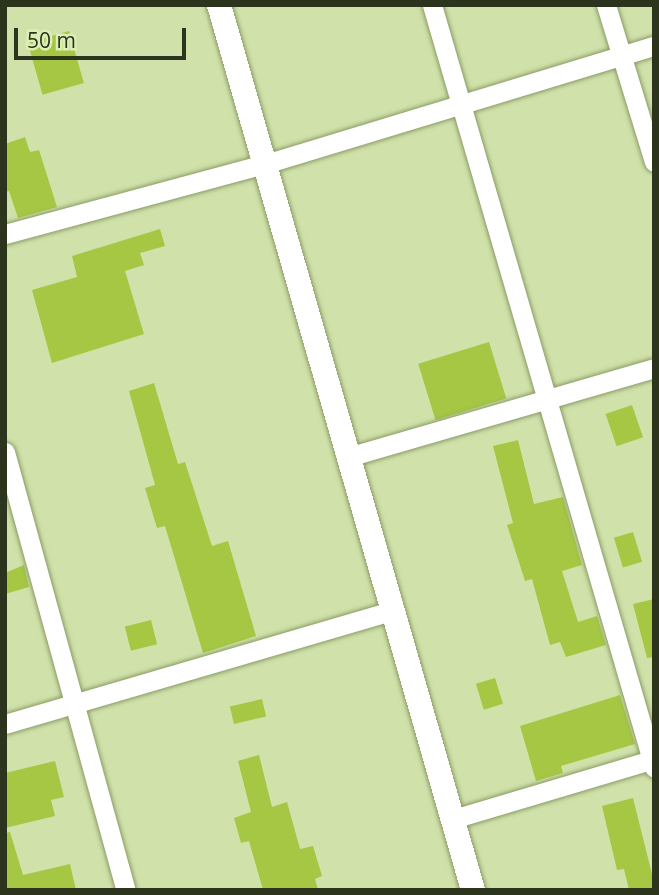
<!DOCTYPE html>
<html>
<head>
<meta charset="utf-8">
<style>
	body { margin:0 }
	#map { position:relative; width:659px; height:895px; overflow:hidden; background:#d0e2aa; font-family:"Open Sans",sans-serif }
	div>[style] { position:absolute }
	.building>* { inset:0; background:#a5c744; transform-origin:0 0 }
	.roads { filter:drop-shadow(0 0 2px #8b9b66) drop-shadow(0 0 2px #8b9b66) }
	.minor>* { height:19px; margin:-9.5px; padding:0 9.5px; transform-origin:9.5px; border-radius:9.5px; background:#fff }
	.tertiary>* { height:24px; margin:-12px; padding:0 12px; transform-origin:12px; border-radius:12px; background:#fff }
	span { translate:-50% -50%; white-space:nowrap; text-align:center; line-height:1.15; -webkit-text-stroke:5px #ddefb7; paint-order:stroke }
	.frame { position:absolute; inset:0; border:7px solid #2d341d; pointer-events:none }
	.scale { position:absolute; left:14px; top:28px; width:172px; height:32px; box-sizing:border-box; border:4px solid #2d341d; border-top:0; padding-left:9px; font-size:21px; line-height:24px; white-space:nowrap; color:#2d341d; -webkit-text-stroke:5px #ddefb7; paint-order:stroke }
</style>
</head>
<body>
<div id="map">
	<div class="building">
		<div style="left:69px;top:31px;width:54px;height:43px;rotate:74deg"></div>
		<div style="clip-path:polygon(25px 137px,30px 152px,39px 150px,57px 207px,18px 218px,9px 191px,5px 192px,5px 144px)"></div>
		<div style="clip-path:polygon(160px 229px,165px 246px,140px 253px,144px 265px,125px 271px,144px 334px,52px 363px,32px 290px,77px 277px,72px 256px)"></div>
		<div style="left:489px;top:342px;width:59px;height:74px;rotate:73deg"></div>
		<div style="clip-path:polygon(154px 383px,178px 464px,185px 462px,212px 546px,228px 541px,256px 636px,203px 653px,165px 526px,157px 528px,145px 488px,155px 485px,129px 391px)"></div>
		<div style="left:632px;top:405px;width:34px;height:28px;rotate:71deg"></div>
		<div style="clip-path:polygon(518px 440px,534px 504px,563px 497px,582px 565px,562px 571px,578px 622px,597px 616px,606px 645px,566px 657px,560px 642px,550px 645px,532px 579px,525px 581px,507px 525px,513px 523px,493px 446px)"></div>
		<div style="left:633px;top:532px;width:31px;height:20px;rotate:73deg"></div>
		<div style="clip-path:polygon(24px 565px,29px 587px,5px 594px,5px 573px)"></div>
		<div style="clip-path:polygon(654px 599px,654px 657px,647px 658px,633px 604px)"></div>
		<div style="left:151px;top:620px;width:25px;height:27px;rotate:76deg"></div>
		<div style="left:495px;top:678px;width:27px;height:20px;rotate:73deg"></div>
		<div style="clip-path:polygon(620px 695px,635px 744px,561px 766px,563px 773px,536px 781px,520px 726px)"></div>
		<div style="left:262px;top:699px;width:18px;height:33px;rotate:77deg"></div>
		<div style="clip-path:polygon(259px 755px,272px 807px,287px 802px,300px 849px,313px 846px,322px 876px,315px 879px,318px 890px,263px 890px,249px 841px,241px 843px,234px 818px,251px 812px,238px 761px)"></div>
		<div style="clip-path:polygon(55px 761px,64px 797px,51px 800px,55px 816px,5px 828px,5px 773px)"></div>
		<div style="clip-path:polygon(633px 798px,654px 882px,654px 890px,629px 890px,624px 869px,617px 870px,602px 806px)"></div>
		<div style="clip-path:polygon(10px 832px,23px 875px,70px 864px,76px 890px,5px 890px,5px 833px)"></div>
	</div>
	<div class="roads">
		<div class="minor">
			<div style="left:432px;top:5px;width:794px;rotate:73.76deg"></div>
			<div style="left:606px;top:5px;width:164px;rotate:73deg"></div>
			<div style="left:5px;top:234px;width:269px;rotate:-15.1deg"></div>
			<div style="left:265px;top:164px;width:407px;rotate:-16.9deg"></div>
			<div style="left:5px;top:452px;width:454px;rotate:74.6deg"></div>
			<div style="left:348px;top:457px;width:319px;rotate:-16.2deg"></div>
			<div style="left:5px;top:724px;width:403px;rotate:-16.3deg"></div>
			<div style="left:453px;top:819px;width:210px;rotate:-16.6deg"></div>
		</div>
		<div class="tertiary">
			<div style="left:219px;top:5px;width:921px;rotate:73.99deg"></div>
		</div>
	</div>
	<div class="frame"></div>
	<div class="scale">50 m</div>
</div>
</body>
</html>
